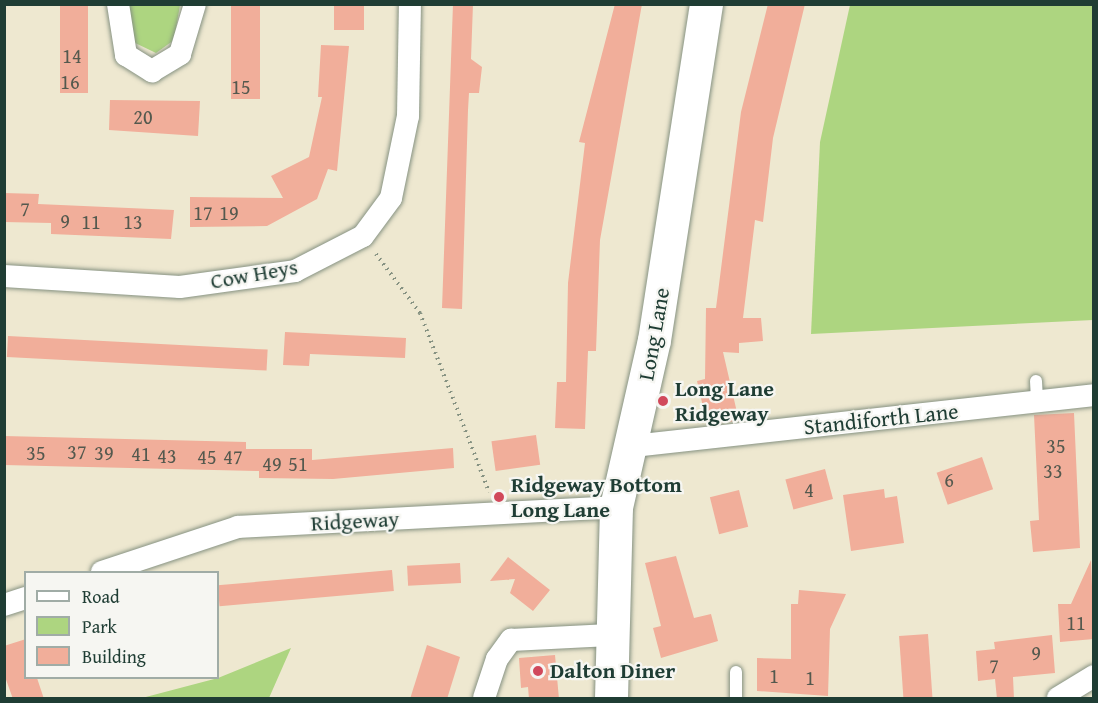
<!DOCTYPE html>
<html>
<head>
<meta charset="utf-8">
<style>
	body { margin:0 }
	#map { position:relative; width:1098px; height:703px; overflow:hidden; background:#eee8d0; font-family:"Gentium Book Plus",serif }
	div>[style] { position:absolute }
	.green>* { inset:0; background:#add580 }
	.building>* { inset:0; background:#f1ae9a; transform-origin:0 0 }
	.path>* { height:4px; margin-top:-2px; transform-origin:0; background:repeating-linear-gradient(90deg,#869282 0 1.5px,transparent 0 6px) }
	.roads { filter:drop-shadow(0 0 2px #869282) drop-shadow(0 0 2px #869282) }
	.lane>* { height:12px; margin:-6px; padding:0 6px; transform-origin:6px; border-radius:6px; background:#fff }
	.street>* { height:22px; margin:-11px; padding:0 11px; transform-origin:11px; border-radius:11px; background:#fff }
	.secondary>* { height:33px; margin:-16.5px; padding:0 16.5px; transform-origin:16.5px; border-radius:16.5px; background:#fff }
	.dots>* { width:16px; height:16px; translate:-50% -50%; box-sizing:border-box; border:3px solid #f6f6f2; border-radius:50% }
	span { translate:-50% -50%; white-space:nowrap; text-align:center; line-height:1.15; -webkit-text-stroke:4.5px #f6f6f2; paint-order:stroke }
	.number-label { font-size:20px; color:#54594e }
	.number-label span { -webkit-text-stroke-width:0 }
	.street-label { font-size:22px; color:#1f3d34 }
	.poi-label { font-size:22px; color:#1f3d34; font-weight:700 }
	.left { translate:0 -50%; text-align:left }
	.frame { position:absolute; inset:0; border:6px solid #1f3d34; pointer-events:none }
	.legend { position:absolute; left:24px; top:571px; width:195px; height:108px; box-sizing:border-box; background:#f6f6f2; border:2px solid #a0aca6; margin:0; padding:8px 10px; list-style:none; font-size:18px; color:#1f3d34 }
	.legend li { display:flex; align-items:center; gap:12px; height:30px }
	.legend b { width:30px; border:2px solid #a0aca6 }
</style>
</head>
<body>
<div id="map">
	<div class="green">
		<div style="clip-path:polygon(128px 5px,180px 5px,174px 40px,156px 53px,131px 41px)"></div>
		<div style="clip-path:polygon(850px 5px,1093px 5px,1093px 320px,811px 334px,820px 142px)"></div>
		<div style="clip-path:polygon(291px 648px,269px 698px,142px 698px,218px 678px)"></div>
	</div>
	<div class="building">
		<div style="left:60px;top:4px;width:28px;height:89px"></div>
		<div style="left:231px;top:4px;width:29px;height:95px"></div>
		<div style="left:334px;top:4px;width:30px;height:26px"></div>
		<div style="clip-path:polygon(453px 4px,473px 4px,471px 59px,482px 67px,479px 93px,469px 93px,468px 110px,462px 309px,442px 308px)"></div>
		<div style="clip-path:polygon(615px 4px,642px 4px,600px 240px,596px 351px,588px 351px,585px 429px,555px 428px,557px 382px,566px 382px,568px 283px,585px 143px,579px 142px)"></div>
		<div style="clip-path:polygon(768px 4px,805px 4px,773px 138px,763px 222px,755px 220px,743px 318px,761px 318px,763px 341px,739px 343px,739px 353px,723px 352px,739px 421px,707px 424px,697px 381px,705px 379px,706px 308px,716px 308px,741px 112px)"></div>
		<div style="clip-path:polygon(321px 45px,349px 46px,337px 171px,328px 169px,317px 199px,267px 226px,190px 227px,190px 197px,283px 198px,271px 176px,309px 157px,322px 97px,318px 97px)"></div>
		<div style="clip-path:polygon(110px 100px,200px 101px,198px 136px,109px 130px)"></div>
		<div style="clip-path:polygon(4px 193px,39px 194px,38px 204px,174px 210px,171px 239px,51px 234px,51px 223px,4px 222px)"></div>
		<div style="clip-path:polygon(285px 332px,406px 338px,405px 358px,310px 354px,309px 366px,283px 365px)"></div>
		<div style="left:8px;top:336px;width:260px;height:21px;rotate:3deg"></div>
		<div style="clip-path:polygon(1074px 413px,1080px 548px,1033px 552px,1030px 521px,1039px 520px,1034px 415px)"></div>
		<div style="left:536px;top:435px;width:30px;height:45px;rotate:82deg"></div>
		<div style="clip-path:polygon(4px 436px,246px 442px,246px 449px,312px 449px,312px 460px,453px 448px,454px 468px,333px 479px,259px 478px,259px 471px,4px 465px)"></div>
		<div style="left:982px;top:457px;width:34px;height:48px;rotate:71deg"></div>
		<div style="left:825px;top:469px;width:31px;height:41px;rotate:75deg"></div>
		<div style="clip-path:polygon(884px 489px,885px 498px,897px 496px,904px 543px,851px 551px,843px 495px)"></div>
		<div style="left:739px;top:490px;width:38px;height:30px;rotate:76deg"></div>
		<div style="clip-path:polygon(676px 556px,694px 618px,711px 614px,718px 641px,661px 658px,653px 628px,661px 626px,645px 563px)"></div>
		<div style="clip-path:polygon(508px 557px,550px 590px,533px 611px,510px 593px,515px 579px,490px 581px)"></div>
		<div style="clip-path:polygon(1091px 560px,1094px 639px,1060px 642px,1058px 604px,1071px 604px)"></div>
		<div style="left:460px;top:563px;width:20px;height:53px;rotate:87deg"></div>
		<div style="left:392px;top:570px;width:21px;height:175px;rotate:85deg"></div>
		<div style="clip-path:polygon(799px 590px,846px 594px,830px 629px,828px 696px,757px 691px,757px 658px,791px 659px,791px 604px,798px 604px)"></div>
		<div style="left:928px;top:634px;width:65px;height:29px;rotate:86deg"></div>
		<div style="clip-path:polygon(1052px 635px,1055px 673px,1013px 677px,1014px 699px,997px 699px,995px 679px,978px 681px,976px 651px,995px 649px,994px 642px)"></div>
		<div style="clip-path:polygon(26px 639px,26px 678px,37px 678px,44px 699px,13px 699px,4px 674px,4px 646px)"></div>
		<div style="clip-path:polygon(427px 645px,460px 657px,447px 699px,410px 699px)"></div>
		<div style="clip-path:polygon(555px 655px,559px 699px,529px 699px,528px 687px,521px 688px,519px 658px)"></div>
	</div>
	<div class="path">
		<div style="left:376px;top:254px;width:74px;rotate:53.3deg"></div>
		<div style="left:420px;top:313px;width:192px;rotate:68.9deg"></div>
	</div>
	<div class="roads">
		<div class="lane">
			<div style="left:1036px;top:381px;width:20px;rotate:87deg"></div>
			<div style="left:736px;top:698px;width:26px;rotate:-90deg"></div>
		</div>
		<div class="street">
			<div style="left:118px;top:4px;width:52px;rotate:81.1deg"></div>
			<div style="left:126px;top:55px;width:31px;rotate:32deg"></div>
			<div style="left:152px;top:71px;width:33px;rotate:-31deg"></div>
			<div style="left:180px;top:54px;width:52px;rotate:-73.3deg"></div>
			<div style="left:4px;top:276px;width:176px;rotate:3.6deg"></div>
			<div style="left:180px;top:287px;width:116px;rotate:-7.9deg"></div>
			<div style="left:295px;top:271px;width:76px;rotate:-27.2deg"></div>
			<div style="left:363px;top:236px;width:47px;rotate:-53.6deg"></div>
			<div style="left:391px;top:198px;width:84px;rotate:-78.3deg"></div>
			<div style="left:408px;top:116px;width:112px;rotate:-89deg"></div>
			<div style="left:633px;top:446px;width:464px;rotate:-6.3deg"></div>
			<div style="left:102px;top:572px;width:143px;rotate:-18.3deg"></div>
			<div style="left:238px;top:527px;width:379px;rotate:-3deg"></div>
			<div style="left:4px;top:605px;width:23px;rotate:-18deg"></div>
			<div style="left:484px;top:698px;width:41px;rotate:-71.6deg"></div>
			<div style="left:497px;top:659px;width:24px;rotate:-54deg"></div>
			<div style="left:511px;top:640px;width:99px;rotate:-2.9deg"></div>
			<div style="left:1058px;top:698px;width:42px;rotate:-31.4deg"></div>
		</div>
		<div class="secondary">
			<div style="left:611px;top:698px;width:191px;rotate:-88.5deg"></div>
			<div style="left:616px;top:507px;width:171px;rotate:-77.2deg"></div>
			<div style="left:654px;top:340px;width:340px;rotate:-81.2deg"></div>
		</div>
	</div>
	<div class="dots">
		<div style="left:663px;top:401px;background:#d1495b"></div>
		<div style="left:499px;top:497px;background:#d1495b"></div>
		<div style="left:538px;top:671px;background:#d1495b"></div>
	</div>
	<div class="number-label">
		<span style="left:72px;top:55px">14</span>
		<span style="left:70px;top:81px">16</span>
		<span style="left:241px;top:86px">15</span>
		<span style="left:143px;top:116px">20</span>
		<span style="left:25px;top:208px">7</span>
		<span style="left:203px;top:212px">17</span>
		<span style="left:229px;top:212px">19</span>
		<span style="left:65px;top:220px">9</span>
		<span style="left:91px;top:221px">11</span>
		<span style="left:133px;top:221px">13</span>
		<span style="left:1056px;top:445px">35</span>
		<span style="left:77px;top:451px">37</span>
		<span style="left:36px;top:452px">35</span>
		<span style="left:104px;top:452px">39</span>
		<span style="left:141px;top:453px">41</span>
		<span style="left:167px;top:455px">43</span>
		<span style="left:207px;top:456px">45</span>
		<span style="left:233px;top:456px">47</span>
		<span style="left:272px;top:463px">49</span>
		<span style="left:298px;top:463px">51</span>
		<span style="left:1053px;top:470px">33</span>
		<span style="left:949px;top:479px">6</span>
		<span style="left:809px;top:489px">4</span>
		<span style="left:1076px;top:622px">11</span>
		<span style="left:1036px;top:652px">9</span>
		<span style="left:994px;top:665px">7</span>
		<span style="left:774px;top:675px">1</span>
		<span style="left:810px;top:677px">1</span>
	</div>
	<div class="street-label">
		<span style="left:254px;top:274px;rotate:-10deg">Cow Heys</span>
		<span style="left:654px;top:334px;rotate:-80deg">Long Lane</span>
		<span style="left:881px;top:419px;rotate:-6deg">Standiforth Lane</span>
		<span style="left:355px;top:521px;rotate:-3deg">Ridgeway</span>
	</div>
	<div class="poi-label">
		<span class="left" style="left:675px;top:401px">Long Lane<br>Ridgeway</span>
		<span class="left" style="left:511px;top:497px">Ridgeway Bottom<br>Long Lane</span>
		<span class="left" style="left:550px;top:671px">Dalton Diner</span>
	</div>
	<div class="frame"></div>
	<ul class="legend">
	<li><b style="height:8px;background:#fff"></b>Road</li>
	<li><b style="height:16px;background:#add580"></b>Park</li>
	<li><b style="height:16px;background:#f1ae9a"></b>Building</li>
	</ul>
</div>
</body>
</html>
